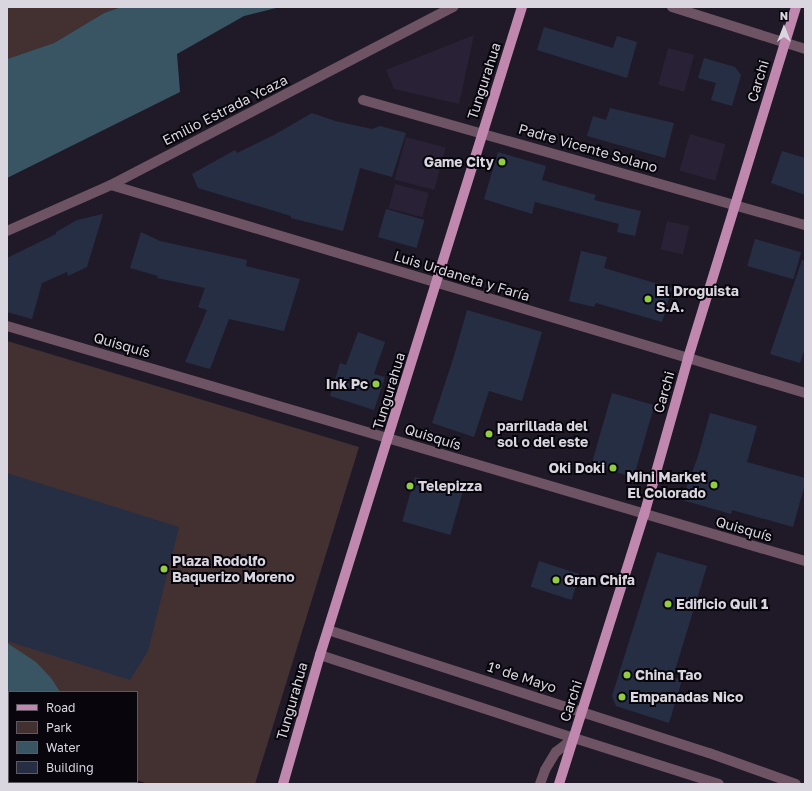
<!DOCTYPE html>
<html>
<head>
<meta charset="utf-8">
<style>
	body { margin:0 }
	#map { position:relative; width:812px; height:791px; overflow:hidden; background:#201a28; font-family:"Golos Text",sans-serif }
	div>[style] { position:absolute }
	.built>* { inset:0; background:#292135; transform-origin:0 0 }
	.green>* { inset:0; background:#433132 }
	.water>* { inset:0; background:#395564 }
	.building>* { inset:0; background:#262e44; transform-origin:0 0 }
	.minor>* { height:10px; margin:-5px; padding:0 5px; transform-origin:5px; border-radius:5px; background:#6e5365 }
	.major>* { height:10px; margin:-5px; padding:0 5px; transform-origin:5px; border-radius:5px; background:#c088af }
	.dots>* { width:11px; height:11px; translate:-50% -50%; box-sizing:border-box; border:2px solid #08060c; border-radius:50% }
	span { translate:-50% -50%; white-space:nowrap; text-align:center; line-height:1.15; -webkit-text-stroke:4px #08060c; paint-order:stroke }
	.street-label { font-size:14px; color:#dad6e0 }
	.poi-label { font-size:14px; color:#dad6e0; font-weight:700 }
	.right { translate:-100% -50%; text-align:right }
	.left { translate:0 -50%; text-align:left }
	.frame { position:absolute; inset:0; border:8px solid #dad6e0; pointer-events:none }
	.legend { position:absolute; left:8px; top:691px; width:130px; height:92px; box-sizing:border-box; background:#08060c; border:1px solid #5c5961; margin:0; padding:5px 7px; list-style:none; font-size:12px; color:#dad6e0 }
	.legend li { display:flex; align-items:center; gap:8px; height:20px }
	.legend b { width:20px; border:1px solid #5c5961 }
	.north { position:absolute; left:764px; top:8px; width:40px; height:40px; -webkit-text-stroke:3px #08060c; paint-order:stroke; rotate:0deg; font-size:11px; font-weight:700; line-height:16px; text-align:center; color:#dad6e0 }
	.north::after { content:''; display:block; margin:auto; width:14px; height:18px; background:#dad6e0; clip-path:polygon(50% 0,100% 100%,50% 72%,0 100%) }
</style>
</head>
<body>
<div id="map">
	<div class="built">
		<div style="clip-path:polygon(474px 35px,459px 104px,394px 89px,386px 70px)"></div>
		<div style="left:668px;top:48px;width:27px;height:38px;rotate:15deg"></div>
		<div style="left:690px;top:134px;width:37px;height:38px;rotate:16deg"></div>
		<div style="left:406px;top:137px;width:41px;height:44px;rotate:15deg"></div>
		<div style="left:395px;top:184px;width:35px;height:25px;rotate:15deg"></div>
		<div style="left:667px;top:221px;width:23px;height:29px;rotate:13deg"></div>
	</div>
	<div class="green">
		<div style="clip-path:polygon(7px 7px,121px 7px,104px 13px,54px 43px,7px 59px)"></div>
		<div style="clip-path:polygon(7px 341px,359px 447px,255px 784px,148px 784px,137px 780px,137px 692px,9px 692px,9px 740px,7px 739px)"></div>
	</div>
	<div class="water">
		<div style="clip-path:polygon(121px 7px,280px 7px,244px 16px,177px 54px,180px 92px,7px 178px,7px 59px,54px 43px,104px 13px)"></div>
		<div style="clip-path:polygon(7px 643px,36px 662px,51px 678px,60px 692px,7px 693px)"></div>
	</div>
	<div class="building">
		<div style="clip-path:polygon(544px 27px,613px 48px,617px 36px,637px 42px,627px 78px,537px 50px)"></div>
		<div style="clip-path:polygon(704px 58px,735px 67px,741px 75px,732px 106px,711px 100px,716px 83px,698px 78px)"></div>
		<div style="clip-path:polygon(610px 108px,674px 123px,665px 158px,587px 136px,593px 116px,606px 120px)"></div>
		<div style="clip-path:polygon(312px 113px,335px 121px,372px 129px,380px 126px,406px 133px,392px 177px,360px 168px,343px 231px,291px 218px,291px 216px,198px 188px,192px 174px,235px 150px,237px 153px,274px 135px)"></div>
		<div style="clip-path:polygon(782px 151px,805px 158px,805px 195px,771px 183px)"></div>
		<div style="clip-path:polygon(498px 152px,546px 166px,542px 180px,596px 195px,594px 200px,641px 211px,635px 236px,617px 232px,619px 224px,535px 202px,532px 214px,484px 199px)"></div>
		<div style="left:386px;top:209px;width:40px;height:29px;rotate:16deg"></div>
		<div style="clip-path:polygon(103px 214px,87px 267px,68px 276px,67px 272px,42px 283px,32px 319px,7px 312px,7px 258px,56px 234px,56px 232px,77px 220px)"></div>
		<div style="clip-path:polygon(141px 232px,160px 241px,247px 260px,246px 266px,300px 279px,284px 331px,229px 319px,210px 369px,185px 362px,207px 310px,198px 307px,205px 288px,157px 278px,158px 276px,130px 268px)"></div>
		<div style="left:755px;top:239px;width:48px;height:28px;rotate:16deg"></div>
		<div style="clip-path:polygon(581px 251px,607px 257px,604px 268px,672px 288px,662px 322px,596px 303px,594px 307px,569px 301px)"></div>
		<div style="clip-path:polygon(802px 260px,805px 261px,805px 348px,800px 363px,770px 354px)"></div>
		<div style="clip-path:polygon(467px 310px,542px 332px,522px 401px,489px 391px,474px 437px,432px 423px,454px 356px)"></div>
		<div style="clip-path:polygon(358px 332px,385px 342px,374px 374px,385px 377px,374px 410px,330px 396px,340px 363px,346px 365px)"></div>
		<div style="left:612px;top:393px;width:44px;height:75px;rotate:16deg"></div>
		<div style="clip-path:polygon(710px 413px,757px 426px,747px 462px,805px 478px,805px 484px,793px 527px,732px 510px,731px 514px,682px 500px,698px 456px)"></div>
		<div style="clip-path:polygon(7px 473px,179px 527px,148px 651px,130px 680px,7px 641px)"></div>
		<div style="left:415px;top:477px;width:50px;height:46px;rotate:16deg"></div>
		<div style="clip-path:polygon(657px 552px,707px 566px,673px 677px,682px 680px,669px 723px,616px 706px,612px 696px)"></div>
		<div style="left:539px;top:561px;width:43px;height:27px;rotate:18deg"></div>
	</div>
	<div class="minor">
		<div style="left:672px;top:7px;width:139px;rotate:17.5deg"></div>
		<div style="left:363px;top:100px;width:459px;rotate:15.8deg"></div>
		<div style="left:111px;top:185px;width:724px;rotate:16.68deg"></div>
		<div style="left:7px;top:231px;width:114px;rotate:-23.9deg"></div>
		<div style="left:111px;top:185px;width:386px;rotate:-27.5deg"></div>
		<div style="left:7px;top:326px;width:832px;rotate:16.41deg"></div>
		<div style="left:328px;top:630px;width:400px;rotate:17.9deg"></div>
		<div style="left:709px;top:753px;width:92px;rotate:19.6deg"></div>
		<div style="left:320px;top:655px;width:267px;rotate:18.1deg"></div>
		<div style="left:574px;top:738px;width:152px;rotate:17.6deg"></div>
		<div style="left:540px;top:784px;width:15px;rotate:-70deg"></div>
		<div style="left:545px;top:770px;width:21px;rotate:-59deg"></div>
		<div style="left:556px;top:752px;width:23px;rotate:-38deg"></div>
	</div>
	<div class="major">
		<div style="left:283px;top:784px;width:134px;rotate:-74deg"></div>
		<div style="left:320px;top:655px;width:679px;rotate:-72.69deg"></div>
		<div style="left:559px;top:784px;width:282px;rotate:-72.5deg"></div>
		<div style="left:644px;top:515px;width:163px;rotate:-74.3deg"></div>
		<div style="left:688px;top:358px;width:367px;rotate:-72.9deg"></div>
	</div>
	<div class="dots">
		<div style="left:502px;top:162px;background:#92cd3f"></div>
		<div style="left:648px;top:299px;background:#92cd3f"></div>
		<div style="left:376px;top:384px;background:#92cd3f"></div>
		<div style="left:489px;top:434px;background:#92cd3f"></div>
		<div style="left:613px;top:468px;background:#92cd3f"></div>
		<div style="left:714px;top:485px;background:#92cd3f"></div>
		<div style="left:410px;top:486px;background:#92cd3f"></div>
		<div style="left:164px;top:569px;background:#92cd3f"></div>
		<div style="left:556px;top:580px;background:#92cd3f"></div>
		<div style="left:668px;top:604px;background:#92cd3f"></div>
		<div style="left:627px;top:675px;background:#92cd3f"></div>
		<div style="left:622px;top:697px;background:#92cd3f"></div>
	</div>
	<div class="street-label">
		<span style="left:484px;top:81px;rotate:-72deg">Tungurahua</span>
		<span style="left:758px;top:81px;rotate:-73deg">Carchi</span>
		<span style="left:225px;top:110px;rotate:-27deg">Emilio Estrada Ycaza</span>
		<span style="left:588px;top:148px;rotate:16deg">Padre Vicente Solano</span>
		<span style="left:462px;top:276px;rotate:17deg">Luis Urdaneta y Faría</span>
		<span style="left:122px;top:345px;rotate:16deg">Quisquís</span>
		<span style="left:389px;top:391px;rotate:-73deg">Tungurahua</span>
		<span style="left:664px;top:392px;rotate:-74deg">Carchi</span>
		<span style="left:433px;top:437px;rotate:17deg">Quisquís</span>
		<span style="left:744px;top:529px;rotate:16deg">Quisquís</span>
		<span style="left:522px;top:677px;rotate:18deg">1º de Mayo</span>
		<span style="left:292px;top:701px;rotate:-74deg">Tungurahua</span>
		<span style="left:571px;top:701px;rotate:-72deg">Carchi</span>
	</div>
	<div class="poi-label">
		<span class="right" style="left:494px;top:162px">Game City</span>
		<span class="left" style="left:656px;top:299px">El Droguista<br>S.A.</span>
		<span class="right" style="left:368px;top:384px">Ink Pc</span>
		<span class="left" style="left:497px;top:434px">parrillada del<br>sol o del este</span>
		<span class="right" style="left:605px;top:468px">Oki Doki</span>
		<span class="right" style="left:706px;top:485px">Mini Market<br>El Colorado</span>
		<span class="left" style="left:418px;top:486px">Telepizza</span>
		<span class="left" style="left:172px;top:569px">Plaza Rodolfo<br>Baquerizo Moreno</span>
		<span class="left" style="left:564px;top:580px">Gran Chifa</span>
		<span class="left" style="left:676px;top:604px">Edificio Quil 1</span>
		<span class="left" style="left:635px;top:675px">China Tao</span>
		<span class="left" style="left:630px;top:697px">Empanadas Nico</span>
	</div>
	<div class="frame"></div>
	<ul class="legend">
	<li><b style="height:5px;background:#c088af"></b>Road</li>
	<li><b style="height:11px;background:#433132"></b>Park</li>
	<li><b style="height:11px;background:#395564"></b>Water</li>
	<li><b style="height:11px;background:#262e44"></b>Building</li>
	</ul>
	<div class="north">N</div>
</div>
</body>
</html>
